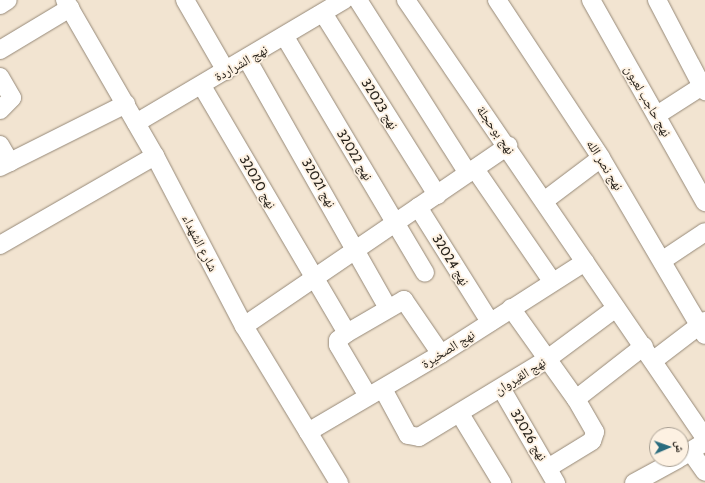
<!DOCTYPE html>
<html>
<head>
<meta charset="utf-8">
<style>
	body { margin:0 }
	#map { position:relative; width:705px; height:483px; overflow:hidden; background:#f2e4d1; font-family:Cabin,"Noto Naskh Arabic",sans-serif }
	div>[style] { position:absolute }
	.roads { filter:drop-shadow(0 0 1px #968978) drop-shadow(0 0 1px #968978) }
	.minor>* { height:18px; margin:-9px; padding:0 9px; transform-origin:9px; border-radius:9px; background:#fff }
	span { translate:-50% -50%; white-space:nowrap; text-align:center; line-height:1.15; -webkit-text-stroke:3.5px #fdf1e2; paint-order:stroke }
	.street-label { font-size:13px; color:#28231c }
	.north { position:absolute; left:649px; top:427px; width:40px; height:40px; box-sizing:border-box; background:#fdf1e2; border:1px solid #a89f93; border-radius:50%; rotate:88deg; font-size:11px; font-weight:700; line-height:16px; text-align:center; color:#28231c }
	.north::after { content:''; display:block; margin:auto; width:14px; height:18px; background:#2a6c7e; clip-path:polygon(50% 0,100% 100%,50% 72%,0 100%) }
</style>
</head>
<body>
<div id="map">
	<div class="roads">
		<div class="minor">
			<div style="left:65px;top:0;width:180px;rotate:60deg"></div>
			<div style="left:155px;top:156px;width:192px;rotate:62.4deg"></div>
			<div style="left:244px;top:326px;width:184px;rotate:58.8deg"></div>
			<div style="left:185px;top:0;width:82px;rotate:60deg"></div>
			<div style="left:358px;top:0;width:205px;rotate:57.6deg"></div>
			<div style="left:406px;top:0;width:530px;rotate:55.68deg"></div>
			<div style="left:497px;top:0;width:189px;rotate:56.6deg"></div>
			<div style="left:601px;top:158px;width:205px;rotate:59.6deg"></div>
			<div style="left:591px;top:0;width:232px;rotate:60.6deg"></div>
			<div style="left:657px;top:0;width:97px;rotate:62.4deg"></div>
			<div style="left:0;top:5px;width:9px;rotate:-32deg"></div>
			<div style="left:323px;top:13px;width:215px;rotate:57.9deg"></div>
			<div style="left:285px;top:37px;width:274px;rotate:59.3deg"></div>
			<div style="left:0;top:50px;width:82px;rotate:-31deg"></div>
			<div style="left:247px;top:59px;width:286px;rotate:60.5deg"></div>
			<div style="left:0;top:77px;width:24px;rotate:60deg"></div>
			<div style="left:12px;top:98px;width:17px;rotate:135deg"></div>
			<div style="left:202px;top:86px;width:286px;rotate:59.6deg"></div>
			<div style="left:347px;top:333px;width:66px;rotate:-30.1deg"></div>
			<div style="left:404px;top:300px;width:65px;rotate:55.6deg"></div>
			<div style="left:657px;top:115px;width:54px;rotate:-32.8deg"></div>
			<div style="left:702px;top:86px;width:6px;rotate:59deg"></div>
			<div style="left:136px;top:123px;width:242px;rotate:-30.6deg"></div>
			<div style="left:0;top:145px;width:20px;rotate:60deg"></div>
			<div style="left:0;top:167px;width:141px;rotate:-26.6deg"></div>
			<div style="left:475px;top:169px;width:136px;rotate:55.5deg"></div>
			<div style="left:544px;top:201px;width:71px;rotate:-37deg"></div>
			<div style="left:418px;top:207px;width:136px;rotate:57.9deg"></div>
			<div style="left:0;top:245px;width:179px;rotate:-29.9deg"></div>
			<div style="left:663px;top:260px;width:50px;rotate:-33.7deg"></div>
			<div style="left:511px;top:308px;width:112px;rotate:54.5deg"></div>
			<div style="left:576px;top:399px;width:38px;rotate:60deg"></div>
			<div style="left:595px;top:432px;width:9px;rotate:108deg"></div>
			<div style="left:592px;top:441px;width:52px;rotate:148.5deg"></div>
			<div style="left:244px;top:326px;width:320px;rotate:-34.3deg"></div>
			<div style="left:347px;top:333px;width:11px;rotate:142deg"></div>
			<div style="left:338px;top:340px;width:5px;rotate:90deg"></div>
			<div style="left:338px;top:345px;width:59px;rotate:59.5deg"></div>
			<div style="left:654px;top:360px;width:64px;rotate:-37.4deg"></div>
			<div style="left:501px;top:388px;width:110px;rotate:59.9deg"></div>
			<div style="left:383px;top:389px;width:52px;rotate:61.5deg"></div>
			<div style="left:408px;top:435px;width:11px;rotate:10deg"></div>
			<div style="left:419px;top:437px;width:149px;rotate:-31.2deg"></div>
			<div style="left:546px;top:360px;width:87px;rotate:-36.6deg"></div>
			<div style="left:576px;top:399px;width:86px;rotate:-37.9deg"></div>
			<div style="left:460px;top:414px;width:81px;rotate:58.7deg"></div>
			<div style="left:308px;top:432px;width:154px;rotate:-30.4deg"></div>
			<div style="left:441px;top:354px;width:171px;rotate:-32.6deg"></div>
			<div style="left:691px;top:452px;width:24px;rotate:55deg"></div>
			<div style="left:681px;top:457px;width:28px;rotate:-32deg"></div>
			<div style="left:634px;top:483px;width:50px;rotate:-28.6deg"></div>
		</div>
	</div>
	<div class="street-label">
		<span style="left:241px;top:63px;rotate:-30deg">نهج الشراردة</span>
		<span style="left:648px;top:101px;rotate:60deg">نهج حاجب لعيون</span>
		<span style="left:380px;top:104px;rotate:58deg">نهج 32023</span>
		<span style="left:496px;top:130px;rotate:55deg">نهج بوحجلة</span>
		<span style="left:355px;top:155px;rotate:59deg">نهج 32022</span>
		<span style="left:605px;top:165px;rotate:58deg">نهج نصر الله</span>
		<span style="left:258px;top:182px;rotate:60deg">نهج 32020</span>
		<span style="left:319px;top:183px;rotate:60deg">نهج 32021</span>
		<span style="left:200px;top:243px;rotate:63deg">شارع الشهداء</span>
		<span style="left:451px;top:260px;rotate:58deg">نهج 32024</span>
		<span style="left:448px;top:349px;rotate:-32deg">نهج الصخيرة</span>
		<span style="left:520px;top:376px;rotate:-32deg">نهج القيروان</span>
		<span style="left:529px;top:435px;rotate:59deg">نهج 32026</span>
	</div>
	<div class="north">ش</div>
</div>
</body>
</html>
